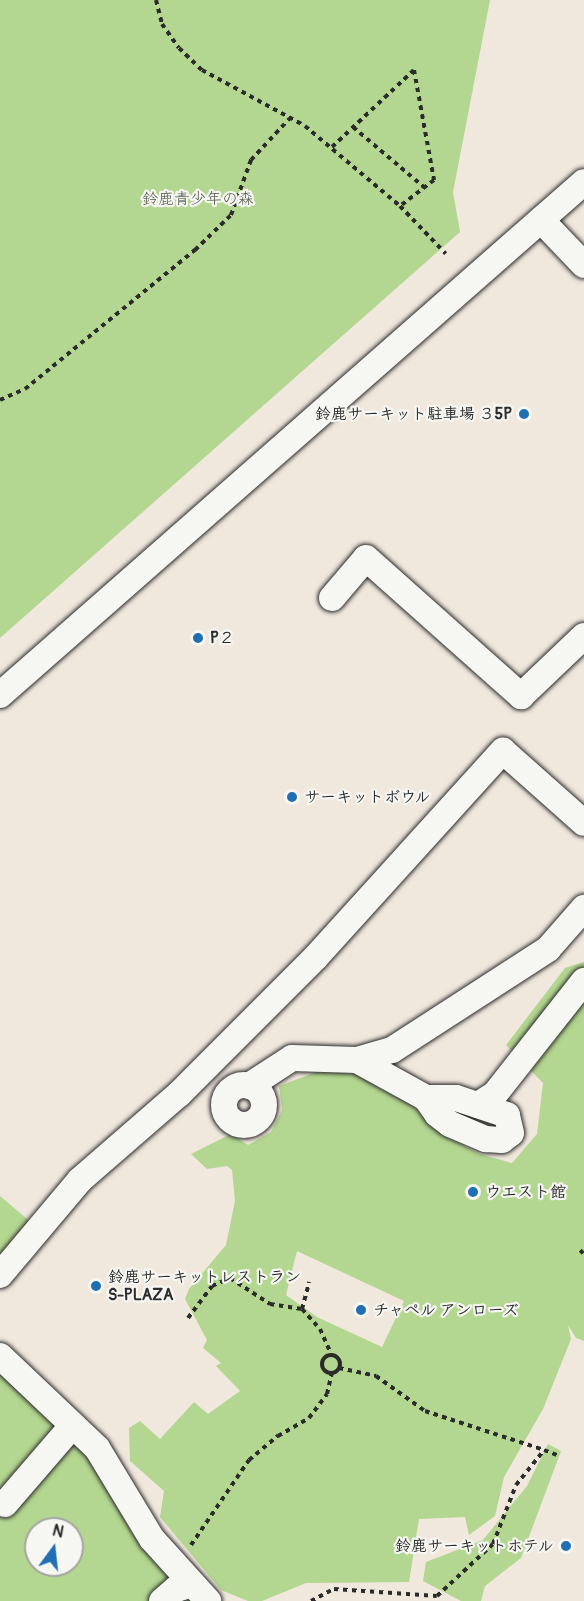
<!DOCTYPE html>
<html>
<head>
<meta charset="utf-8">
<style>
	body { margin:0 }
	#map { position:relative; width:584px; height:1601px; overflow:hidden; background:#f0e7dd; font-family:Pangolin,"Klee One",sans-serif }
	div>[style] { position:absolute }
	.green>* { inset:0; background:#b3d690 }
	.path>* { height:4px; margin-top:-2px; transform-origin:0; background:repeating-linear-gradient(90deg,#2b2b2b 0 4.5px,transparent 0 9px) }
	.path>.ring { margin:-2px; padding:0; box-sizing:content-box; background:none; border:4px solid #2b2b2b; border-radius:50% }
	.roads { filter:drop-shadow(0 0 2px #2b2b2b) drop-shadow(0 0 2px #2b2b2b) }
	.minor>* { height:26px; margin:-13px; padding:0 13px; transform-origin:13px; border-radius:13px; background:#f6f6f2 }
	.minor>.ring { margin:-13px; padding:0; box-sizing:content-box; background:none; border:26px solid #f6f6f2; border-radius:50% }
	.dots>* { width:16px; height:16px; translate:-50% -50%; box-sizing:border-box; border:3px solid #f6f6f2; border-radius:50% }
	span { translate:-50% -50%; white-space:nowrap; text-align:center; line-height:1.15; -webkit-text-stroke:4.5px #f6f6f2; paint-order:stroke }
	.park-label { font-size:16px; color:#4d5644 }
	.poi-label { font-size:16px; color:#2b2b2b; font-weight:700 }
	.right { translate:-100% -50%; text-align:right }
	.left { translate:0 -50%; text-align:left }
	.north { position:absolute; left:24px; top:1517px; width:60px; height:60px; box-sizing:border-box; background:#f6f6f2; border:2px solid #a5a5a2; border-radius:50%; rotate:15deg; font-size:16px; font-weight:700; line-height:24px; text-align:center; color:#2b2b2b }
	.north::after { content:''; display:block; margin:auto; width:21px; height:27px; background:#1f6fb2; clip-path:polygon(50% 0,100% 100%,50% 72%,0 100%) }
</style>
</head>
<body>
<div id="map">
	<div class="green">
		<div style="clip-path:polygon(0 0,490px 0,453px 192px,460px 232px,0 638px)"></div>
		<div style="clip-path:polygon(evenodd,584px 962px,584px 1341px,576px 1338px,568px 1325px,571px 1339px,543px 1409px,504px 1477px,495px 1516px,469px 1535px,465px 1517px,419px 1519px,409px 1582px,306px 1583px,262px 1601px,248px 1601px,221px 1590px,160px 1517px,164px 1491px,130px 1461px,129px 1428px,140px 1421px,160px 1439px,194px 1402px,208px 1414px,240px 1391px,216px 1366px,221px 1363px,203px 1348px,207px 1340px,185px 1299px,189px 1289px,226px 1245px,235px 1201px,232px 1170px,227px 1166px,207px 1169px,191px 1154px,231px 1134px,248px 1145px,271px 1132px,282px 1110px,279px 1086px,322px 1070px,334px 1070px,358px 1075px,412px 1105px,443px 1135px,480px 1154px,512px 1163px,537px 1134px,543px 1083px,506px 1045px,565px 968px,584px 962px,297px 1251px,404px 1301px,382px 1347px,317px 1317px,286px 1295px,297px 1251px)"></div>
		<div style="clip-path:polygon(0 1196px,33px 1224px,0 1257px)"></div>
		<div style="clip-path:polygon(evenodd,0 1367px,85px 1449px,196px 1601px,0 1601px,0 1367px,36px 1529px,72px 1529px,72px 1565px,36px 1565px,36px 1529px)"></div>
		<div style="clip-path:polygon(548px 1444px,561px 1451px,521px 1558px,485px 1586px,481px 1601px,461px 1601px,423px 1581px,426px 1562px,483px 1540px,527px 1486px)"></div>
	</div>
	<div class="path">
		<div style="left:156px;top:0;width:25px;rotate:76deg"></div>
		<div style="left:162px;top:24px;width:29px;rotate:55deg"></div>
		<div style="left:179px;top:48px;width:32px;rotate:44deg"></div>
		<div style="left:202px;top:70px;width:117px;rotate:28.5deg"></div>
		<div style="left:305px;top:126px;width:124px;rotate:40.1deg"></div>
		<div style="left:400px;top:206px;width:66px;rotate:46.2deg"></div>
		<div style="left:353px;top:127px;width:94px;rotate:40.3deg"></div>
		<div style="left:332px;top:147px;width:112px;rotate:-43.2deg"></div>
		<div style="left:414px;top:70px;width:112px;rotate:79.7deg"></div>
		<div style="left:434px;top:180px;width:43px;rotate:142.6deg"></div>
		<div style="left:0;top:400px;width:27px;rotate:-24deg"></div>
		<div style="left:25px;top:389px;width:220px;rotate:-39.3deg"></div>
		<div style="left:195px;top:250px;width:50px;rotate:-44.2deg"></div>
		<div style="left:231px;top:215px;width:59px;rotate:-70deg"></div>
		<div style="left:251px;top:160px;width:57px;rotate:-47.1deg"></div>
		<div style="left:580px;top:1250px;width:6px;rotate:45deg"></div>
		<div style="left:302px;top:1309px;width:28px;rotate:-75deg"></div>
		<div style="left:188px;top:1318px;width:40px;rotate:-53deg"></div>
		<div style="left:212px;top:1286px;width:20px;rotate:-24deg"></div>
		<div style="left:230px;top:1278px;width:48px;rotate:33deg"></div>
		<div style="left:270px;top:1304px;width:32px;rotate:9deg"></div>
		<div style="left:302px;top:1309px;width:27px;rotate:48deg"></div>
		<div style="left:320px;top:1329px;width:30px;rotate:66deg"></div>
		<div class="ring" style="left:322px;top:1355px;width:14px;height:14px"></div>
		<div style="left:339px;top:1368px;width:38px;rotate:12deg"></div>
		<div style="left:376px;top:1376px;width:60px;rotate:35.5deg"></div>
		<div style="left:425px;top:1411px;width:125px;rotate:18.1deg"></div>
		<div style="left:191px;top:1545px;width:103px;rotate:-55.7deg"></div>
		<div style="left:249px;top:1460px;width:38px;rotate:-40deg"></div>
		<div style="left:278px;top:1436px;width:36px;rotate:-30deg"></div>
		<div style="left:309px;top:1418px;width:30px;rotate:-53deg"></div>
		<div style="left:327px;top:1394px;width:22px;rotate:-77deg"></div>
		<div style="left:311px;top:1601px;width:26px;rotate:-28deg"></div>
		<div style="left:334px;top:1589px;width:103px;rotate:3.9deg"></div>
		<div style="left:437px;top:1596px;width:76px;rotate:-42.9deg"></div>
		<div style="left:493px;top:1544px;width:63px;rotate:-68.7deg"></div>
		<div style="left:516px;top:1485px;width:45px;rotate:-51.3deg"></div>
		<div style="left:544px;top:1450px;width:17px;rotate:21deg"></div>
	</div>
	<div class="roads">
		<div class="minor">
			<div style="left:541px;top:220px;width:62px;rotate:46.3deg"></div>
			<div style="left:332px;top:598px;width:52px;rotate:-49.6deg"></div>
			<div style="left:366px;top:558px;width:208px;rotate:41.7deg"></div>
			<div style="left:521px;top:696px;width:87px;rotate:-43.6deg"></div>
			<div style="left:0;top:695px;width:777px;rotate:-41.3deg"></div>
			<div style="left:357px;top:1060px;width:79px;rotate:28.8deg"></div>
			<div style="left:426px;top:1098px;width:19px;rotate:55deg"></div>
			<div style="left:437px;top:1114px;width:16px;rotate:38deg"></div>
			<div style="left:450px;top:1124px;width:39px;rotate:23deg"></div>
			<div style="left:486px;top:1139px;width:16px;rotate:4deg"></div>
			<div style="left:502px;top:1140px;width:11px;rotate:-38deg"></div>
			<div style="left:511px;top:1133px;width:18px;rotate:-103deg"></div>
			<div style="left:507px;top:1115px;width:54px;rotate:-161.6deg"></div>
			<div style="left:456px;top:1098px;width:30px;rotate:180deg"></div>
			<div class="ring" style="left:224px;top:1085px;width:14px;height:14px"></div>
			<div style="left:249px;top:1086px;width:51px;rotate:-33.1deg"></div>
			<div style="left:292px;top:1058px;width:65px;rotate:1.8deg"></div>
			<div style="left:357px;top:1060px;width:36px;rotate:-16deg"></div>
			<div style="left:392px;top:1050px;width:186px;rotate:-32.9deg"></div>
			<div style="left:548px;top:949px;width:55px;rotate:-48.7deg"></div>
			<div style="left:478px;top:1105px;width:20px;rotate:-33deg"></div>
			<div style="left:495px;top:1094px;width:144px;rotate:-51.8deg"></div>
			<div style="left:0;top:1275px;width:124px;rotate:-49.9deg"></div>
			<div style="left:80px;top:1180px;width:131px;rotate:-41deg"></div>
			<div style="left:179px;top:1094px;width:192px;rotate:-45deg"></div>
			<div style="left:315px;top:958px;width:280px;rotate:-47.8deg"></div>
			<div style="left:503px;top:751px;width:108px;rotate:41.6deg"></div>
			<div style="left:0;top:1356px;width:134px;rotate:43.5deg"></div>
			<div style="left:97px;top:1448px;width:106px;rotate:58.9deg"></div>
			<div style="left:152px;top:1539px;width:84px;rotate:47.9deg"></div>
			<div style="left:5px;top:1504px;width:104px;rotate:-49.3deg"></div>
			<div style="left:162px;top:1601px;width:18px;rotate:-41deg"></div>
			<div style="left:176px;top:1589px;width:17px;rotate:-17deg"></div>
		</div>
	</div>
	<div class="dots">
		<div style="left:524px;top:414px;background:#1f6fb2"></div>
		<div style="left:198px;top:638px;background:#1f6fb2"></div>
		<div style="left:292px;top:797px;background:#1f6fb2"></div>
		<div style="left:473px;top:1192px;background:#1f6fb2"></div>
		<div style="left:96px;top:1286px;background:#1f6fb2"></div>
		<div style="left:361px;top:1310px;background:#1f6fb2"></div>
		<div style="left:566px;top:1546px;background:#1f6fb2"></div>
	</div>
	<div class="park-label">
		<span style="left:198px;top:199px">鈴鹿青少年の森</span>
	</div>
	<div class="poi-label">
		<span class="right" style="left:512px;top:414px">鈴鹿サーキット駐車場 ３5P</span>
		<span class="left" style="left:210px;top:638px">P２</span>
		<span class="left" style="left:304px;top:797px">サーキットボウル</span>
		<span class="left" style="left:485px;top:1192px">ウエスト館</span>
		<span class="left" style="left:108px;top:1286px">鈴鹿サーキットレストラン<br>S-PLAZA</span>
		<span class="left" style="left:373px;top:1310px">チャペル アンローズ</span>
		<span class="right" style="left:554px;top:1546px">鈴鹿サーキットホテル</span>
	</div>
	<div class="north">N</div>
</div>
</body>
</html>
